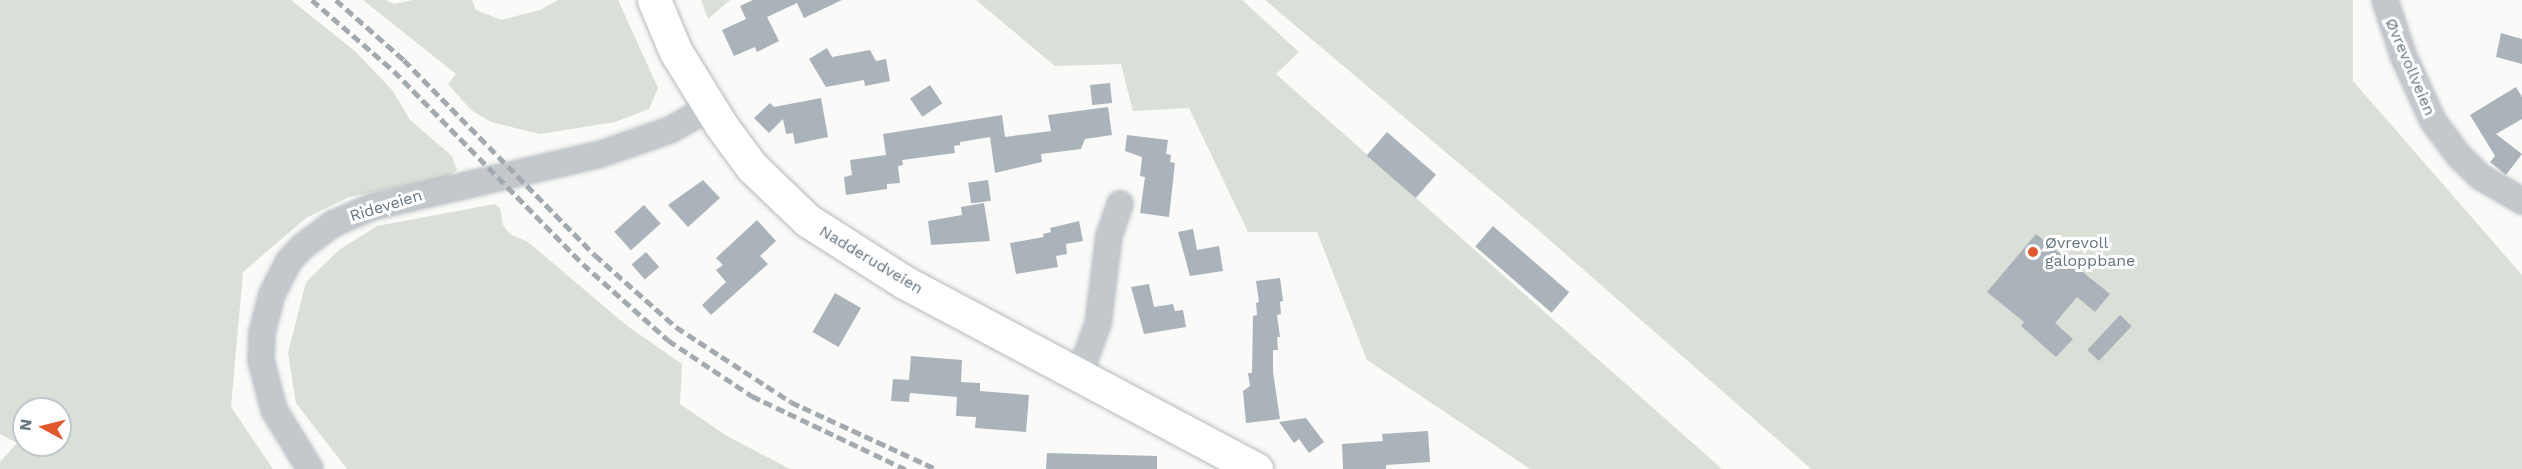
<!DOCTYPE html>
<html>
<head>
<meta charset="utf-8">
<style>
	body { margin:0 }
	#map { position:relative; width:2522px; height:469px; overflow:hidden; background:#fafaf8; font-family:"Work Sans",sans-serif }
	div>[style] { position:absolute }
	.green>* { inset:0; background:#dadfd7 }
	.building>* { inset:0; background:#aab3b9; transform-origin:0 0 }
	.roads { filter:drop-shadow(0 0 2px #b3babf) drop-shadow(0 0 2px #b3babf) }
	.street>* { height:24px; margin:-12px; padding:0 12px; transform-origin:12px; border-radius:12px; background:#c3c8cc }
	.secondary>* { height:33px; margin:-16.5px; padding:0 16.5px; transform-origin:16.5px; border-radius:16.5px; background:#fff }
	.rail>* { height:4.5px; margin-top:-2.25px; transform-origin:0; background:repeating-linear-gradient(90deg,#a2aab0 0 9px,transparent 0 13.5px) }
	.dots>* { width:16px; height:16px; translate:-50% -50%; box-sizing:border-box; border:3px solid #fff; border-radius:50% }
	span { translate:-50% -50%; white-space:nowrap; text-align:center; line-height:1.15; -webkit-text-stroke:6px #fff; paint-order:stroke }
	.street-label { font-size:16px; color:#657683 }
	.poi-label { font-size:16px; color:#657683 }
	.left { translate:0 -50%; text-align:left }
	.north { position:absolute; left:12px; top:397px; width:60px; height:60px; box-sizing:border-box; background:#fff; border:2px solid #c1c8cd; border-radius:50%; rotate:277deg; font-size:16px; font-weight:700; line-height:24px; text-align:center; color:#657683 }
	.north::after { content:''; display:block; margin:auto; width:21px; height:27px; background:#e4572e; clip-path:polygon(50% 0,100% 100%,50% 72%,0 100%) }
</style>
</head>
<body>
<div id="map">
	<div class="green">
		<div style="clip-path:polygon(evenodd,0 0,291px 0,356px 52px,393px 91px,410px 120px,452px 156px,457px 170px,445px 178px,349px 197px,306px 218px,243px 272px,231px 407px,273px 469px,0 469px,0 462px,17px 443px,0 434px,0 0,24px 409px,60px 409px,60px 445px,24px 445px,24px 409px)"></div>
		<div style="clip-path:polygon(363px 0,386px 0,394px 4px,413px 0,472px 0,476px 10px,501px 20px,540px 10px,558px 0,618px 0,658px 88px,649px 109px,615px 122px,540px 134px,491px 122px,471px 110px,448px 84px,456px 74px)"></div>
		<div style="clip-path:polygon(701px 0,730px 0,708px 19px)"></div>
		<div style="clip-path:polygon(976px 0,1242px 0,1299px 52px,1276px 74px,1722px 469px,1530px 469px,1367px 360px,1317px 232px,1248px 232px,1189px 108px,1133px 111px,1121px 64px,1055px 66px)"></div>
		<div style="clip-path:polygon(1265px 0,2353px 0,2353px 81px,2522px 275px,2522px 469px,1811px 469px,1537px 229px)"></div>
		<div style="clip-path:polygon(495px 204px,500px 208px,503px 225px,510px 234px,528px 242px,626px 325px,682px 364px,680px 404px,727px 436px,790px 469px,347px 469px,296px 403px,288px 353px,306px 282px,339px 250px,377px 226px)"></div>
	</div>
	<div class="building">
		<div style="clip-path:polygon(753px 0,842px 0,804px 18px,797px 3px,767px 17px,779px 41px,757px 52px,755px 47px,734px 56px,722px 30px,746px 19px,740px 6px)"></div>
		<div style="clip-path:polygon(2501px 33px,2522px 39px,2522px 64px,2496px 57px)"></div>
		<div style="clip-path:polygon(827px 48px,832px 57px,870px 50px,876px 61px,886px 59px,890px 81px,865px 86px,864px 80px,826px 87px,809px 59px)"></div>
		<div style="left:1110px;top:83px;width:20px;height:20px;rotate:84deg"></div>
		<div style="left:930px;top:85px;width:22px;height:24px;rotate:56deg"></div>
		<div style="clip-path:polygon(2516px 87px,2522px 97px,2522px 119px,2496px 134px,2522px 154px,2506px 175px,2490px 162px,2495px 156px,2470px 115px)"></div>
		<div style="clip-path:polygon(821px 98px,828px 137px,795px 144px,793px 133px,786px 134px,783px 119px,769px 133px,754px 118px,770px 103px,774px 107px)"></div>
		<div style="clip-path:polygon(1108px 107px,1112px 135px,1085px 139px,1081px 149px,1041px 154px,1042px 162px,995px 173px,990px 137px,960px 142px,960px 145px,954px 146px,955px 153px,902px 160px,903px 165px,898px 166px,900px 183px,887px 184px,887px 189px,846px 195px,844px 177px,852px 175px,850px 160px,886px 155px,883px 134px,1002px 115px,1005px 137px,1051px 131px,1048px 115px)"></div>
		<div style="left:1387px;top:132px;width:65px;height:31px;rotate:41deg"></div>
		<div style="clip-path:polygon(1127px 135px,1168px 140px,1166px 154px,1171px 155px,1170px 162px,1175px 163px,1169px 217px,1140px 213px,1145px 177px,1140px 176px,1142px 157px,1125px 151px)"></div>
		<div style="clip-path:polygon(703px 180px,720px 198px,688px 227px,668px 205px)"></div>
		<div style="left:988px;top:180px;width:21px;height:20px;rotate:82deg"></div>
		<div style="clip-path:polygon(984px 203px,990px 241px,931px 245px,928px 221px,962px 215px,961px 207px)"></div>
		<div style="left:644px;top:205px;width:25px;height:40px;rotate:48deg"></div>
		<div style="clip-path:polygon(757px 220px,776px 241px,760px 256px,768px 264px,711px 315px,702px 305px,726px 282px,716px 270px,723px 265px,716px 258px)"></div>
		<div style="clip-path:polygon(1079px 221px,1083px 241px,1066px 244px,1067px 254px,1056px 256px,1058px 267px,1016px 274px,1010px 243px,1044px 237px,1043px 234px,1051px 232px,1050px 228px)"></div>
		<div style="left:1493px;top:226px;width:101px;height:27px;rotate:41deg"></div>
		<div style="clip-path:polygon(1193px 229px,1197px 250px,1219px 246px,1223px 271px,1190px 276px,1178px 232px)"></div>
		<div style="clip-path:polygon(2036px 234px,2110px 294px,2095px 312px,2077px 297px,2055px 323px,2073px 339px,2056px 357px,2021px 326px,2024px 322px,1987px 292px)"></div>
		<div style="left:646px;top:252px;width:20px;height:19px;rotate:49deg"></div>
		<div style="clip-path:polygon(1280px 278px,1283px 301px,1280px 302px,1281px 314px,1277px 315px,1280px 337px,1277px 337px,1278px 350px,1273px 350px,1273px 372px,1280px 419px,1246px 423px,1243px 391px,1250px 386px,1248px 373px,1252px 373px,1253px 316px,1257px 315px,1256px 303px,1259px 302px,1256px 281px)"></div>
		<div style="clip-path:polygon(1149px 284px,1154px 307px,1173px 304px,1175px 311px,1183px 310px,1186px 327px,1144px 334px,1131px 287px)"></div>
		<div style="left:835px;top:293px;width:30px;height:45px;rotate:30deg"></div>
		<div style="left:2120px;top:315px;width:16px;height:48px;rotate:43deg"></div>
		<div style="clip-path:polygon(911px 356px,962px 360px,961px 382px,980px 383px,980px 391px,1029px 395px,1026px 432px,975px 428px,976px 417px,956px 416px,957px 397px,910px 393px,909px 402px,891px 401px,893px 379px,909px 380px)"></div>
		<div style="clip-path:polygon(1306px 418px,1324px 442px,1309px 453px,1299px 439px,1294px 443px,1279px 422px)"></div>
		<div style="clip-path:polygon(1428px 431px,1430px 462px,1386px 465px,1386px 469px,1343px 469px,1342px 444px,1383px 441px,1382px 434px)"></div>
		<div style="clip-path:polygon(1047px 453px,1157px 456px,1157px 469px,1046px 469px)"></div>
	</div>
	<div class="roads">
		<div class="street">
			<div style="left:2385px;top:0;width:58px;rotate:71.9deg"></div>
			<div style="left:2403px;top:55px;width:72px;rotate:65.6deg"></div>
			<div style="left:2433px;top:121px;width:44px;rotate:53.4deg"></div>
			<div style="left:2459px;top:156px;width:30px;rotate:44deg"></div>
			<div style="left:2481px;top:177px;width:48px;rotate:30.3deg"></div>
			<div style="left:1079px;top:375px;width:54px;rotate:-69.6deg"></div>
			<div style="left:1098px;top:324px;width:89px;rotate:-82.9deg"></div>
			<div style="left:1109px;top:236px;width:34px;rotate:-71deg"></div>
			<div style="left:310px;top:469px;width:69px;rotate:-121.4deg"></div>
			<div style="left:274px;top:410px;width:52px;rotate:-104.6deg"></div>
			<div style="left:261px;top:360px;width:27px;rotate:-88deg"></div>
			<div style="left:262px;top:333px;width:40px;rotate:-75.6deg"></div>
			<div style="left:272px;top:294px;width:36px;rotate:-63deg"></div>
			<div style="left:288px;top:262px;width:21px;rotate:-47deg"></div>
			<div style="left:302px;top:247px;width:39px;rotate:-37deg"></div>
			<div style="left:333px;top:224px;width:43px;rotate:-23.6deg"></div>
			<div style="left:372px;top:207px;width:232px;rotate:-13deg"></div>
			<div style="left:598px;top:155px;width:76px;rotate:-19.1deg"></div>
			<div style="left:670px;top:130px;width:45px;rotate:-29.4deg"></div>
		</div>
		<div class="secondary">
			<div style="left:654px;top:0;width:56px;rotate:67.1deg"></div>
			<div style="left:676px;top:52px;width:86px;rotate:58.3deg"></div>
			<div style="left:721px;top:125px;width:52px;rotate:53.6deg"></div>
			<div style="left:752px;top:167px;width:76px;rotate:43.9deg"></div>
			<div style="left:807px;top:220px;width:115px;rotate:32.6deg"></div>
			<div style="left:904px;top:282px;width:399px;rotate:28deg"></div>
		</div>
	</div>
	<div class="rail">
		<div style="left:312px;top:0;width:108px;rotate:40.9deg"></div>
		<div style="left:394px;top:71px;width:270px;rotate:45.6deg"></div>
		<div style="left:583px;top:264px;width:114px;rotate:41.8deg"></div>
		<div style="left:668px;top:340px;width:101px;rotate:33.7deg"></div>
		<div style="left:752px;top:396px;width:170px;rotate:25.5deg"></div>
		<div style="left:336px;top:0;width:91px;rotate:41.4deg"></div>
		<div style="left:404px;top:60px;width:273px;rotate:45.6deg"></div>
		<div style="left:595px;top:255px;width:108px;rotate:41.6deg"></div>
		<div style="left:676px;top:327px;width:137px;rotate:33.1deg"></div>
		<div style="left:791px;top:402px;width:160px;rotate:24.8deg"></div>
	</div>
	<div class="dots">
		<div style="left:2033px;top:252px;background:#e4572e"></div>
	</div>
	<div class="street-label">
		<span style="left:2410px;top:67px;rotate:67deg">Øvrevollveien</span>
		<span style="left:386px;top:206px;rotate:-17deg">Rideveien</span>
		<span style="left:871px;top:260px;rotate:31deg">Nadderudveien</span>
	</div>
	<div class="poi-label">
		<span class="left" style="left:2045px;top:252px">Øvrevoll<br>galoppbane</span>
	</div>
	<div class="north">N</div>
</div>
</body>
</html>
